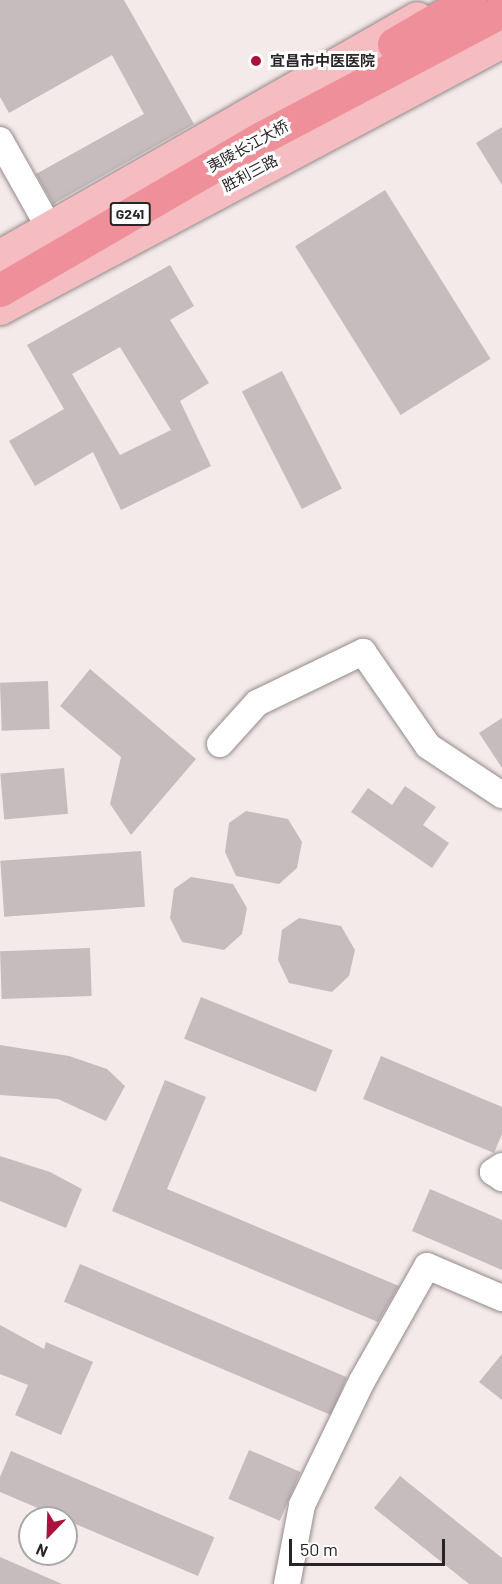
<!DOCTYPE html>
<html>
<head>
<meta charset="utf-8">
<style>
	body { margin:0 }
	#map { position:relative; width:502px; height:1584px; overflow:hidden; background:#f4eaea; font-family:Barlow,"Noto Sans SC",sans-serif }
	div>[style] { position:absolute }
	.building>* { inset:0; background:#c6bcbd; transform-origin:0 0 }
	.roads { filter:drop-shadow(0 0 2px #938a8a) drop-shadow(0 0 2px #938a8a) }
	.minor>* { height:26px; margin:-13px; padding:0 13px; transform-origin:13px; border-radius:13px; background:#fff }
	.major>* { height:33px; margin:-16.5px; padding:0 16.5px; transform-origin:16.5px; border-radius:16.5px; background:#f5bcc2 }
	.highway>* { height:33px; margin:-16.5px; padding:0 16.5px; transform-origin:16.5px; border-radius:16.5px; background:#ef8f99 }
	.dots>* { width:16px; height:16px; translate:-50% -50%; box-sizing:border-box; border:3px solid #fff; border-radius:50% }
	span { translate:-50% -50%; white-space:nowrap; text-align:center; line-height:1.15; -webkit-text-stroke:6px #fff; paint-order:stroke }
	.shield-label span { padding:2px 4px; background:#fff; border:2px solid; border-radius:4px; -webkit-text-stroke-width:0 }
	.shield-label { font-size:14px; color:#292526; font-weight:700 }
	.poi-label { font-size:15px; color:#292526; font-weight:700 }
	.left { translate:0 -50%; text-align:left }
	.street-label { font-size:15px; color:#292526 }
	.north { position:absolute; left:18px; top:1506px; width:60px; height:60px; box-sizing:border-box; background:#fff; border:2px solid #a9a8a8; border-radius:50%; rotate:203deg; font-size:16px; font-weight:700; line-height:24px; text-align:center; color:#292526 }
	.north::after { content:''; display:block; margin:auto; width:21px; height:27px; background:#a9123c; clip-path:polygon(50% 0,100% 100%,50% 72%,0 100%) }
	.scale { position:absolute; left:289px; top:1539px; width:156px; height:27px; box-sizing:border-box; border:3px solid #292526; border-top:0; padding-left:8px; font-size:18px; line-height:21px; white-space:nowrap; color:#292526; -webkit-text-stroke:4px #fff; paint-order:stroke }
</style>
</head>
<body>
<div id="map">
	<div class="building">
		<div style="clip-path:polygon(0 0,124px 0,194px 124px,53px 204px,36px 174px,144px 114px,112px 55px,9px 113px,0 97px)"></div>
		<div style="clip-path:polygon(502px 127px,502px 185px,476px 143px)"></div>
		<div style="left:385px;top:190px;width:199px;height:106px;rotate:58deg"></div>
		<div style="clip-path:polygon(evenodd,170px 265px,194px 306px,170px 320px,209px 383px,180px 401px,211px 466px,121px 510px,93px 452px,35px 486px,9px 441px,64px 409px,27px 345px,170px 265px,120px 347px,171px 430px,120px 455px,72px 374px,120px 347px)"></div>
		<div style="left:282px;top:371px;width:132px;height:45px;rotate:63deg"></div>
		<div style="clip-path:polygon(90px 669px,196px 759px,131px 835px,110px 804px,121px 757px,60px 706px)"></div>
		<div style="left:48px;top:681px;width:48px;height:48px;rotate:88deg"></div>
		<div style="clip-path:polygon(502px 718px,502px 768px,479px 733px)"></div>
		<div style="left:64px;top:768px;width:46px;height:64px;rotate:85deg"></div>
		<div style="clip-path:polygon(405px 786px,436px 807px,423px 825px,449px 843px,432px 868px,351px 812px,368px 788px,392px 805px)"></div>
		<div style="clip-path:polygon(246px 811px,288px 819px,302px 842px,297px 868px,279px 884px,236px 876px,225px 852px,229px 823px)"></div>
		<div style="left:141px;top:851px;width:56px;height:141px;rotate:86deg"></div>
		<div style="clip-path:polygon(191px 877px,233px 884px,247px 908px,242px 934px,224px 950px,182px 942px,170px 918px,174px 889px)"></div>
		<div style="clip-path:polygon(299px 918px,341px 926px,355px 950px,349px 976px,332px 992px,289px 983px,278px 960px,282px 930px)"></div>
		<div style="left:90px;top:948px;width:48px;height:90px;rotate:88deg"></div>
		<div style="left:201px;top:997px;width:142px;height:45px;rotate:22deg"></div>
		<div style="clip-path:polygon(0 1045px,69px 1056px,107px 1069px,125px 1086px,106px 1121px,58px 1099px,0 1095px)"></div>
		<div style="clip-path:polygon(381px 1056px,502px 1107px,502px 1134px,494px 1153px,363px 1099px)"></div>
		<div style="clip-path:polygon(165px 1080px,206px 1097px,167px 1189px,399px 1286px,378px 1322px,112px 1211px)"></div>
		<div style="clip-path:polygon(0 1156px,50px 1172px,82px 1189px,66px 1228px,0 1201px)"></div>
		<div style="clip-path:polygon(430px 1189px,502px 1220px,502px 1270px,412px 1231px)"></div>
		<div style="left:80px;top:1264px;width:290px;height:41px;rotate:23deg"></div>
		<div style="clip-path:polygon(0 1325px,44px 1349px,46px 1342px,93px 1362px,61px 1435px,15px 1415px,28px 1385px,0 1374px)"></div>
		<div style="clip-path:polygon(502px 1354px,502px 1400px,479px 1382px)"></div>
		<div style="left:249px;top:1450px;width:56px;height:53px;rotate:23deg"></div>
		<div style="left:11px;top:1451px;width:221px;height:42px;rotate:23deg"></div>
		<div style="clip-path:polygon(400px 1476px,502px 1558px,502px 1584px,469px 1584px,374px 1508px)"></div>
		<div style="clip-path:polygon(0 1557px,62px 1584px,0 1584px)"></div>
	</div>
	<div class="roads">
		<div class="minor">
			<div style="left:0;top:140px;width:104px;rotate:60.7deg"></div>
			<div style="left:220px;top:744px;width:55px;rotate:-47.9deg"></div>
			<div style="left:257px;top:703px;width:118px;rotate:-25.7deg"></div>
			<div style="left:363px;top:652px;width:114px;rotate:55.3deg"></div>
			<div style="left:428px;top:746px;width:89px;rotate:33.5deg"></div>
			<div style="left:502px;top:1166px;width:11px;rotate:146deg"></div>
			<div style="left:493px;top:1172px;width:11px;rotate:34deg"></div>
			<div style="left:287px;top:1584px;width:80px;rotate:-79.2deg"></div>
			<div style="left:302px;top:1505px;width:138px;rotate:-64.2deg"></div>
			<div style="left:362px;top:1381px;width:132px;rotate:-60.5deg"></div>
			<div style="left:427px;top:1266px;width:82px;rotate:23.1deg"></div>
		</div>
		<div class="major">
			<div style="left:0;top:256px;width:480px;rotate:-29.7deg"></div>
			<div style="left:0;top:308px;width:569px;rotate:-28.01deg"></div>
		</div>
		<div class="highway">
			<div style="left:394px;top:44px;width:88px;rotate:-30.1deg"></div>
			<div style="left:0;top:290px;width:302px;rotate:-30.2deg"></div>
			<div style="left:261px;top:138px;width:272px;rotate:-27.8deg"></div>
		</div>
	</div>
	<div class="dots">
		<div style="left:256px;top:61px;background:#a9123c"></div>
	</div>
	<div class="shield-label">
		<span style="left:130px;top:214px">G241</span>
	</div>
	<div class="poi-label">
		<span class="left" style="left:270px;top:61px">宜昌市中医医院</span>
	</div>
	<div class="street-label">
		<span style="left:248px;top:146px;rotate:-29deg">夷陵长江大桥</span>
		<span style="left:250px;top:173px;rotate:-28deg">胜利三路</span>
	</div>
	<div class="north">N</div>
	<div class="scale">50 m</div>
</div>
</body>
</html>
